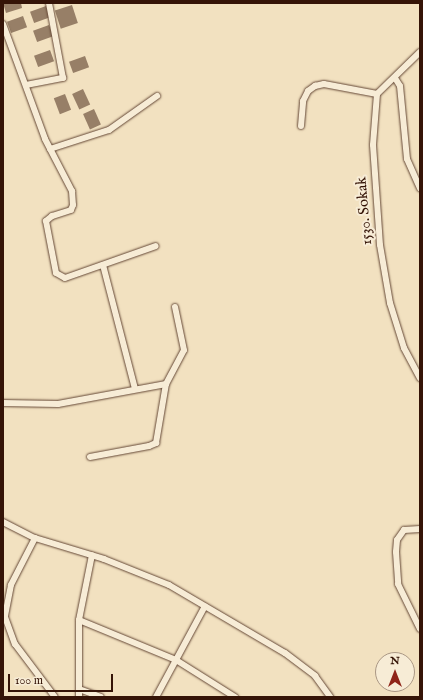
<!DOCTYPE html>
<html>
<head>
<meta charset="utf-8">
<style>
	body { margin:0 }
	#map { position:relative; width:423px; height:700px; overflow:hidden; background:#f2e1c0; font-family:"IM FELL English",serif }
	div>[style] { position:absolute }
	.building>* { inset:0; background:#977f67; transform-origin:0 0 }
	.roads { filter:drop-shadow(0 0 1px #644735) drop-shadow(0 0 1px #644735) }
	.street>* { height:6px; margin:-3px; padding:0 3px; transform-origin:3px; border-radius:3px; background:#f7ecd6 }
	span { translate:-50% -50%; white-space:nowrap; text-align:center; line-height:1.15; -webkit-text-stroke:4px #f7ecd6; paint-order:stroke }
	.street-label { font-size:15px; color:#351407 }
	.frame { position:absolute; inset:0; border:4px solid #351407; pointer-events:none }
	.north { position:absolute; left:375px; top:652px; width:40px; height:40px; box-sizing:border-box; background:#f7ecd6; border:1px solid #a99683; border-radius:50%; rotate:0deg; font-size:11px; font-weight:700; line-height:16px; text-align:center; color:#351407 }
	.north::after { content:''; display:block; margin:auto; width:14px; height:18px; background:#8f2418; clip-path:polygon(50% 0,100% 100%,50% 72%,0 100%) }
	.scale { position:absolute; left:8px; top:674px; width:105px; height:18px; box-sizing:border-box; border:2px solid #351407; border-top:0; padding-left:5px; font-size:12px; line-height:14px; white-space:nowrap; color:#351407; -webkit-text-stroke:3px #f7ecd6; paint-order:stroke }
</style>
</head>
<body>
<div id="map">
	<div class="building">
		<div style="clip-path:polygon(3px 3px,21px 3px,22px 8px,6px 13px)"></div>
		<div style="left:72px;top:5px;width:19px;height:18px;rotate:72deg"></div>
		<div style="left:46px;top:6px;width:12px;height:17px;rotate:70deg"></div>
		<div style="left:23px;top:16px;width:12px;height:17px;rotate:70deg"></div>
		<div style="left:49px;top:25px;width:12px;height:17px;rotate:70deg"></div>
		<div style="left:50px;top:50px;width:12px;height:17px;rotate:70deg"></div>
		<div style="left:85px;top:56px;width:12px;height:17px;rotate:70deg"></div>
		<div style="left:83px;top:89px;width:17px;height:12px;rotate:65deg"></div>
		<div style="left:65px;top:94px;width:17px;height:12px;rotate:69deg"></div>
		<div style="left:94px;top:109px;width:17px;height:12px;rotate:66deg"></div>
	</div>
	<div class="roads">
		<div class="street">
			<div style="left:3px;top:24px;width:122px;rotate:69.9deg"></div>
			<div style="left:45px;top:139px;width:59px;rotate:62.6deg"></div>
			<div style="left:72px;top:191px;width:14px;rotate:86deg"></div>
			<div style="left:73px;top:205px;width:5px;rotate:112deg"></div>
			<div style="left:71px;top:210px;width:20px;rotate:162deg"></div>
			<div style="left:52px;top:216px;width:8px;rotate:140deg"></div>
			<div style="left:46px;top:221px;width:53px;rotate:79.1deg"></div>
			<div style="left:56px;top:273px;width:10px;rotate:29deg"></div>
			<div style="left:65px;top:278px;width:96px;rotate:-19.4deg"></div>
			<div style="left:420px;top:52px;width:60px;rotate:135.7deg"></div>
			<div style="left:377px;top:94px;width:51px;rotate:94.5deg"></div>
			<div style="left:373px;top:145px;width:100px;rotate:86deg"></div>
			<div style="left:380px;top:245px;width:59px;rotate:80.2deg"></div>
			<div style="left:390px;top:303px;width:47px;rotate:72.7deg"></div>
			<div style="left:404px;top:348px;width:34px;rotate:62deg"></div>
			<div style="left:395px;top:78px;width:9px;rotate:58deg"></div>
			<div style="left:400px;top:86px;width:73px;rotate:84.5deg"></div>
			<div style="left:407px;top:159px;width:32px;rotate:66deg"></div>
			<div style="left:26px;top:85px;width:38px;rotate:-11deg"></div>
			<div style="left:63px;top:78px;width:76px;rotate:-100.6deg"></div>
			<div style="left:301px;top:126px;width:25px;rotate:-85deg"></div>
			<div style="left:303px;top:101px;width:11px;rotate:-63deg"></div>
			<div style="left:308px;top:91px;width:9px;rotate:-36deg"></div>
			<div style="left:315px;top:86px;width:9px;rotate:-13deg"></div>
			<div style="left:324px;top:84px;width:54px;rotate:10.7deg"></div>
			<div style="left:50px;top:149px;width:62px;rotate:-17.9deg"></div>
			<div style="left:109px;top:130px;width:59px;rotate:-35.3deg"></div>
			<div style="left:103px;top:265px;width:128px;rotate:75.5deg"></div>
			<div style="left:3px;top:403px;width:55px;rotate:1deg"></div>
			<div style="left:58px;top:404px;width:110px;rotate:-10.5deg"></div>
			<div style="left:90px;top:457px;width:60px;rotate:-10.6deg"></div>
			<div style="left:149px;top:446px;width:8px;rotate:-23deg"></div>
			<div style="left:156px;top:443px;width:60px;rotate:-80.4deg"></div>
			<div style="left:166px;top:384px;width:38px;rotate:-62deg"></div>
			<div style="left:184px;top:350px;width:44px;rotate:-101.8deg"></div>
			<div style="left:3px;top:522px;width:36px;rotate:27deg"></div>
			<div style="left:35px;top:538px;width:72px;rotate:16.9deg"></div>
			<div style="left:104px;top:559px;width:70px;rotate:21.8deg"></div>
			<div style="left:169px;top:585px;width:134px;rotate:30.4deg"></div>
			<div style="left:285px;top:653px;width:38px;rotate:37deg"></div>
			<div style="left:315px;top:676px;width:26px;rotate:54deg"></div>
			<div style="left:420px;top:529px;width:16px;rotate:176deg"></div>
			<div style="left:404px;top:530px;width:12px;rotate:125deg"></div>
			<div style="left:397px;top:540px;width:12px;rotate:95deg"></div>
			<div style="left:396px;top:552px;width:32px;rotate:86deg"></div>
			<div style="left:398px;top:584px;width:50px;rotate:63.9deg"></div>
			<div style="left:35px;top:538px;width:53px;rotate:117.1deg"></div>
			<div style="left:11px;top:585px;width:33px;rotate:101deg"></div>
			<div style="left:5px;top:617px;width:29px;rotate:70deg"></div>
			<div style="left:15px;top:644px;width:66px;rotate:53deg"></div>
			<div style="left:79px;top:620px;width:105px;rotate:22.4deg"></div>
			<div style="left:176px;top:660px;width:70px;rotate:32.1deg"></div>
			<div style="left:79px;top:689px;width:23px;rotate:20deg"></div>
			<div style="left:79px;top:697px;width:77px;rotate:-90deg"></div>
			<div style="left:79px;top:620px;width:66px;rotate:-78.7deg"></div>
			<div style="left:156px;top:697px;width:103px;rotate:-61.7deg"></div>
		</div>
	</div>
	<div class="street-label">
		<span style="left:364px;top:211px;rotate:-95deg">1530. Sokak</span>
	</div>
	<div class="frame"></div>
	<div class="north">N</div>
	<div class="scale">100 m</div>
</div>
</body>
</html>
